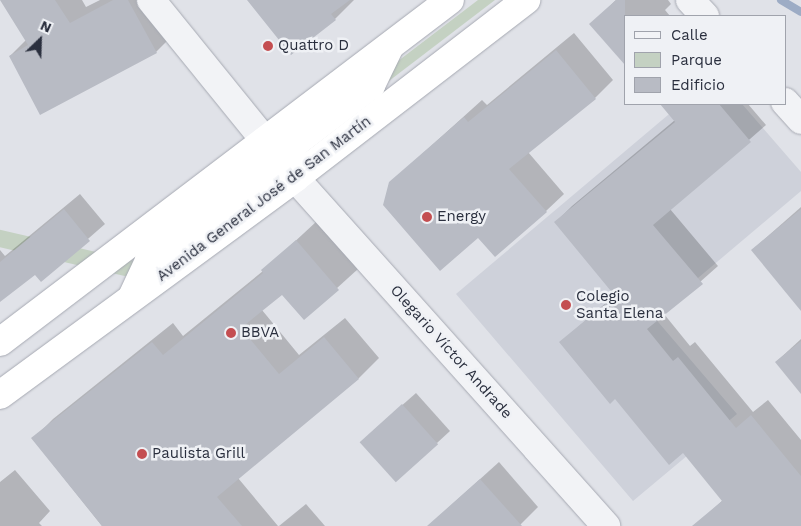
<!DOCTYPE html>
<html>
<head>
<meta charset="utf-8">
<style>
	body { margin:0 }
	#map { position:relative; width:801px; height:526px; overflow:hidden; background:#e0e2e8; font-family:"Work Sans",sans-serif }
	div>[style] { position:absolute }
	.built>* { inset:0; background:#ced1da }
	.green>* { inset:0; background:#c4d1c2; transform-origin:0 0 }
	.shadow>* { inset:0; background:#0003 }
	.stream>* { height:8px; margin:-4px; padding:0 4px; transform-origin:4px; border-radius:4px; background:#9dacc5 }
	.building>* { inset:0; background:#b8bbc4; transform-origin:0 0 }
	.roads { filter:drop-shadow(0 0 1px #a6a9b2) drop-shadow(0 0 1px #a6a9b2) }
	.minor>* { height:28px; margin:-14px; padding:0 14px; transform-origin:14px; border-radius:14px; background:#f2f3f6 }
	.highway>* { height:28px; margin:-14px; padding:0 14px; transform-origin:14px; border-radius:14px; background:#fff }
	.dots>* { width:14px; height:14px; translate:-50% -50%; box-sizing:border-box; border:2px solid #eff1f5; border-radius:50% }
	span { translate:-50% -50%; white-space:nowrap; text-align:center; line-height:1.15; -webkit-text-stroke:5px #eff1f5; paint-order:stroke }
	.poi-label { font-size:15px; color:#2a2f3e }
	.left { translate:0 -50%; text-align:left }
	.street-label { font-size:15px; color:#2a2f3e }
	.legend { position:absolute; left:624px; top:15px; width:162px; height:90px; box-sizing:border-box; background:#eff1f5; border:1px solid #a0a3ac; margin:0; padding:6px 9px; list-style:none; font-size:15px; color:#2a2f3e }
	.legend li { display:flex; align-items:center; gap:10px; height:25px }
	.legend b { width:25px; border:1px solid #a0a3ac }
	.north { position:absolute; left:15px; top:15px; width:50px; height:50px; -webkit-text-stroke:4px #eff1f5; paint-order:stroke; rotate:24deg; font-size:14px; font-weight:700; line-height:20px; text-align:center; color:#2a2f3e }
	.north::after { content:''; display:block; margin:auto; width:18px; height:22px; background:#2a2f3e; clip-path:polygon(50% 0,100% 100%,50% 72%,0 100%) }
</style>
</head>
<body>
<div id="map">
	<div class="built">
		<div style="clip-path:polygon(681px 104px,742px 104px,801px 172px,801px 191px,653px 316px,737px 414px,633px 501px,456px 294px)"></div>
	</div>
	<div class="green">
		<div style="clip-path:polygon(478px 0,495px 0,385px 84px,385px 71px)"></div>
		<div style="left:135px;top:261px;width:17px;height:170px;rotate:103deg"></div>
	</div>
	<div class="shadow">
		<div style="clip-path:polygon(1px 0,82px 0,86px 7px,100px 0,153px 0,173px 35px,156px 52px,10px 56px,26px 40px)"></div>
		<div style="clip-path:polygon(249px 0,354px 0,335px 19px)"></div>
		<div style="clip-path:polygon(616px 0,668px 0,671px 4px,665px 10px,670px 16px,625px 16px,591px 24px)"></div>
		<div style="clip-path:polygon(574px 33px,613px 80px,595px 98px,528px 152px,564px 194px,546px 211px,478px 236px,390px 183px,482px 100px,487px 105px)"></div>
		<div style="clip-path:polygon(662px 104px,748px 104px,766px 125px,670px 209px,718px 266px,664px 314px,690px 346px,695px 342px,753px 412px,768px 400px,801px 440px,801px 526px,705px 526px,700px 521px,723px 500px,683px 452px,615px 397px,561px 342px,615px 295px,556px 222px,572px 206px,675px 120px)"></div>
		<div style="clip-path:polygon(80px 194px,105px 224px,41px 280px,35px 273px,0 300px,0 250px,5px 256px)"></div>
		<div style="clip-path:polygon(801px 207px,801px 309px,752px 250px)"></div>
		<div style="clip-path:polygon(317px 221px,358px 269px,304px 318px,282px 293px,262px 310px,299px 355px,345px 318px,379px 358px,359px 378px,238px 478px,278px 526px,102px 526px,33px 439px,53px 419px,173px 323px,183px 336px,263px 271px)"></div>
		<div style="clip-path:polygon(801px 339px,801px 389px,776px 362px)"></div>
		<div style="clip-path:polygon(416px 393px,450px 431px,437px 443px,374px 430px)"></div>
		<div style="clip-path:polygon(499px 462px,538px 507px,519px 526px,428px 526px)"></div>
		<div style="clip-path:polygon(15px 470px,50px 511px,39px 523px,42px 526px,0 526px,0 482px)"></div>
		<div style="clip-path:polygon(306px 504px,325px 526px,279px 526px)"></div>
	</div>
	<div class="stream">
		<div style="left:781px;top:0;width:23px;rotate:31deg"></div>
	</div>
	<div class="building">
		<div style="clip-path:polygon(0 0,55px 0,70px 23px,113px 0,128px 0,157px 53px,40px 115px,9px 56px,28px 45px)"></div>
		<div style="clip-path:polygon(247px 0,350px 0,331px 14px,336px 20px,291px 55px)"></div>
		<div style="clip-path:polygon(616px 0,625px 0,625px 65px,589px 24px)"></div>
		<div style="clip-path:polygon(556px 50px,596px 99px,509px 169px,547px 212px,495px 257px,478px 238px,440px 271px,383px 205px,389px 182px,464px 117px,468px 122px)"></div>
		<div style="clip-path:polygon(660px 104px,719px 104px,751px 142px,653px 225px,703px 284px,647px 329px,673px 361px,678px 357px,736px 428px,751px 415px,801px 476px,801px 526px,692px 526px,722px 501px,683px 453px,669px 465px,615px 399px,610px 404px,559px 342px,615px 296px,554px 222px,675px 122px)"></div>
		<div style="clip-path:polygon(64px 209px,90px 241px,41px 282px,35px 275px,0 302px,0 262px)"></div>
		<div style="clip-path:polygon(801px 209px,801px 311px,751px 250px)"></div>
		<div style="clip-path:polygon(296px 240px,339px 290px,304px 320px,282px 295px,241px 328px,279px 374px,324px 337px,359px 379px,217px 497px,242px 526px,102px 526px,31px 438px,152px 342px,163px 355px,263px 273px,261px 270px)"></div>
		<div style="clip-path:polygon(801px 341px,801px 394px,775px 362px)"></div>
		<div style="left:402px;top:404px;width:54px;height:57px;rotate:48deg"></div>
		<div style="clip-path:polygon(480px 479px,522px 526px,427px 526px)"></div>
	</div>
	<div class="roads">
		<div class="minor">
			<div style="left:151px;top:0;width:181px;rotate:51deg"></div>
			<div style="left:690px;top:0;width:22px;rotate:47deg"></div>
			<div style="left:785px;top:102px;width:24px;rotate:48deg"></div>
			<div style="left:295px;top:178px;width:467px;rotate:48.2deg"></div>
		</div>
		<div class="highway">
			<div style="left:295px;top:178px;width:16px;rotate:-112deg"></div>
			<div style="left:289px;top:163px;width:12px;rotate:-81deg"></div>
			<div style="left:291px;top:151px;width:9px;rotate:-63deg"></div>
			<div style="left:295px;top:143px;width:96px;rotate:-37.3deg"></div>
			<div style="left:371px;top:85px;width:39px;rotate:-64deg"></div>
			<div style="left:133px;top:295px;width:38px;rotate:-65deg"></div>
			<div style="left:149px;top:260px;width:157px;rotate:-37.7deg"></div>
			<div style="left:273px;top:164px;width:10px;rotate:-84deg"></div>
			<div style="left:274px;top:154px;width:16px;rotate:-125deg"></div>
			<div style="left:0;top:342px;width:565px;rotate:-37.23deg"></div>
			<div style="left:0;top:395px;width:366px;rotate:-36.3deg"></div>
			<div style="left:295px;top:178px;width:292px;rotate:-37.6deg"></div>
		</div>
	</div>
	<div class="dots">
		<div style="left:268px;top:46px;background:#c44e51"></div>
		<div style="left:427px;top:217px;background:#c44e51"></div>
		<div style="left:566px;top:305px;background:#c44e51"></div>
		<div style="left:231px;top:333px;background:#c44e51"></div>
		<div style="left:142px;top:454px;background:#c44e51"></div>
	</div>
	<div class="poi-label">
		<span class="left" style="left:278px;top:46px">Quattro D</span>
		<span class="left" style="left:437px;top:217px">Energy</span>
		<span class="left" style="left:576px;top:305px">Colegio<br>Santa Elena</span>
		<span class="left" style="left:241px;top:333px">BBVA</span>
		<span class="left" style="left:152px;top:454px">Paulista Grill</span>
	</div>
	<div class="street-label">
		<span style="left:264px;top:199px;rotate:-37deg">Avenida General José de San Martín</span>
		<span style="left:451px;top:352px;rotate:48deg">Olegario Víctor Andrade</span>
	</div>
	<ul class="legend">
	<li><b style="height:6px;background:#f2f3f6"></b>Calle</li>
	<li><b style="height:14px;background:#c4d1c2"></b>Parque</li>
	<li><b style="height:14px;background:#b8bbc4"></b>Edificio</li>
	</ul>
	<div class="north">N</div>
</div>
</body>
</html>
